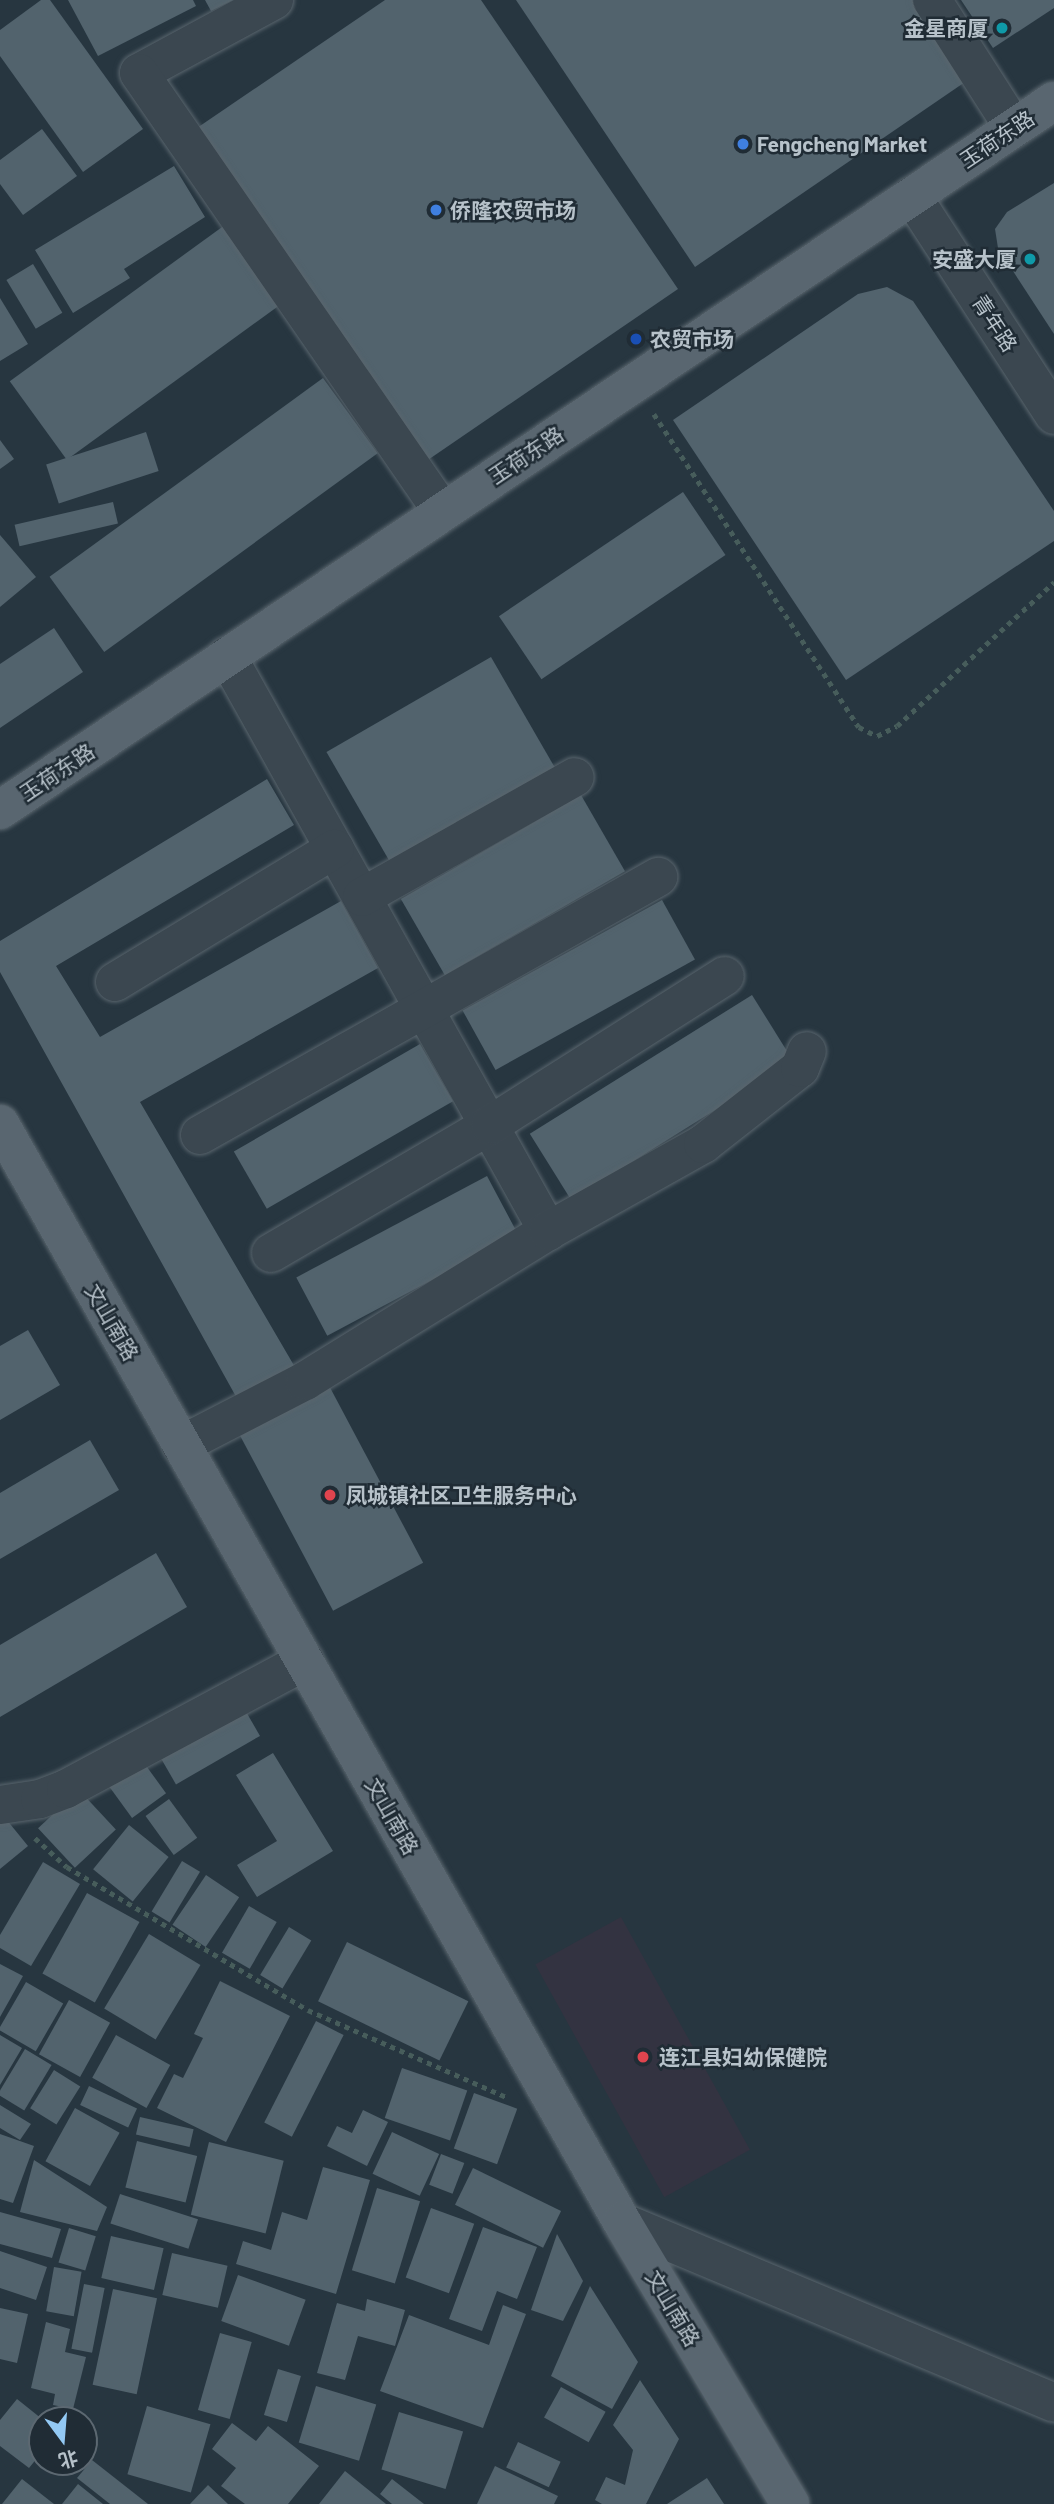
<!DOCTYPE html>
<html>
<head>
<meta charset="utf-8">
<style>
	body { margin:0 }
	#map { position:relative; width:1054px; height:2504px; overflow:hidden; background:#273640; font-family:Barlow,"Noto Sans SC",sans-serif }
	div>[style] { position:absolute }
	.medical>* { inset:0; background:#333341; transform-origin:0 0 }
	.building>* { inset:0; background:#52636d; transform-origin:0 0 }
	.path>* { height:4.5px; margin-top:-2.25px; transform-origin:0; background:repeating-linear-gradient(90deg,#475d5b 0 5px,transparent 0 10px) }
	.roads { filter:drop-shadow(0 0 2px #59656d) drop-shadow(0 0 2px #59656d) }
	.minor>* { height:38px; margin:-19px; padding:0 19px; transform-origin:19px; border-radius:19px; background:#3b4750 }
	.major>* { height:38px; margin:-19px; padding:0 19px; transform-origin:19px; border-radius:19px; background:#596670 }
	.dots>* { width:19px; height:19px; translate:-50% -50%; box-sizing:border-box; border:4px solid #202c35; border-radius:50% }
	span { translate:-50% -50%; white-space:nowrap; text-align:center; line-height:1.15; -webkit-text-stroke:5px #202c35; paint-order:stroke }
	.poi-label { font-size:21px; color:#b7c2ca; font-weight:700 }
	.right { translate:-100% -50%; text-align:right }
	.left { translate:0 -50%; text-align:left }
	.street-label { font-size:21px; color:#b7c2ca }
	.north { position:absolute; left:28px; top:2406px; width:70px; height:70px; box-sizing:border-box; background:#202c35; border:2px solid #5c6871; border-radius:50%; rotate:164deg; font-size:19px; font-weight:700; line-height:28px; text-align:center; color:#b7c2ca }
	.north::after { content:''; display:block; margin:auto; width:24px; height:32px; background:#93c9f4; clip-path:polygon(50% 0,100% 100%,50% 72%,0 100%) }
</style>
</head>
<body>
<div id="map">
	<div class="medical">
		<div style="left:621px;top:1917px;width:266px;height:98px;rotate:61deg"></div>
	</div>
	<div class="building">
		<div style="clip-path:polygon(41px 0,50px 0,143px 129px,83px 172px,0 56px,0 30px)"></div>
		<div style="clip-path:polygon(68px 0,193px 0,196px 6px,98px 56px)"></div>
		<div style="clip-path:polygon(205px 0,233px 0,211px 11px)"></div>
		<div style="clip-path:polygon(385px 0,481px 0,678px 289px,422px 464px,194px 130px)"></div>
		<div style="clip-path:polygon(516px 0,914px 0,968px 80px,695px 267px)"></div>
		<div style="clip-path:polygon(961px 0,1054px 0,1054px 8px,993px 48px)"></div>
		<div style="clip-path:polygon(42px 129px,77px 176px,23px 215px,0 184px,0 160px)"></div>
		<div style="clip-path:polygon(174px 166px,205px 217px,124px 269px,130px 278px,73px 313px,35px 250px)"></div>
		<div style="clip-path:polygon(1054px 183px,1054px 334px,998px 248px,995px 229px,1007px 212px)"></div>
		<div style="left:229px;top:222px;width:97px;height:271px;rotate:54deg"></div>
		<div style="left:33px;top:264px;width:57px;height:31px;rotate:59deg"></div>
		<div style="clip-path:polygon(887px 287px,913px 301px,1054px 511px,1054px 541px,846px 680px,673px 420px,858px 294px)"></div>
		<div style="clip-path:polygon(0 298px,28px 344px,0 361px)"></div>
		<div style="left:323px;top:378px;width:93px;height:338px;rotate:54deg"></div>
		<div style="left:146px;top:432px;width:41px;height:105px;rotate:72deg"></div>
		<div style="clip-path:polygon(0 440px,14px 459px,0 469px)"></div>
		<div style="left:683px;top:492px;width:76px;height:222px;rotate:56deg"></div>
		<div style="left:113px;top:502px;width:22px;height:101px;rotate:77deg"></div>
		<div style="clip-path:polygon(0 535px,36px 577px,0 607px)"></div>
		<div style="clip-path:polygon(54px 628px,83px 672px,0 728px,0 664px)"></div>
		<div style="left:491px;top:657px;width:128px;height:190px;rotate:60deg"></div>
		<div style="clip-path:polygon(267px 779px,294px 825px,56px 966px,100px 1037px,341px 901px,378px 968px,140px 1102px,299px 1374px,239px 1402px,0 972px,0 941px)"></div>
		<div style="left:581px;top:795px;width:88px;height:208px;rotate:60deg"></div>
		<div style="left:662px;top:900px;width:68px;height:228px;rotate:61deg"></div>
		<div style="left:752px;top:995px;width:78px;height:262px;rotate:58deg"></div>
		<div style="left:420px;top:1044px;width:66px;height:215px;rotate:60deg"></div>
		<div style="left:487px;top:1176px;width:66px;height:216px;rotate:62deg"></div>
		<div style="clip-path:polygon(28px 1330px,60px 1385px,0 1420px,0 1346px)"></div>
		<div style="left:326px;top:1380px;width:207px;height:102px;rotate:62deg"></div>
		<div style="clip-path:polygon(90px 1440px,119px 1490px,0 1559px,0 1493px)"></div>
		<div style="clip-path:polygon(156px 1553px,187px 1607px,0 1717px,0 1645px)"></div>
		<div style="left:241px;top:1703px;width:38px;height:97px;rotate:60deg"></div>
		<div style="clip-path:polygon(273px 1753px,333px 1851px,257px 1897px,237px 1865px,277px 1841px,236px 1775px)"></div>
		<div style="left:139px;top:1756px;width:46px;height:42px;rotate:54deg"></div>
		<div style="left:79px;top:1790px;width:54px;height:56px;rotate:47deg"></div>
		<div style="left:169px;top:1799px;width:48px;height:29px;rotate:54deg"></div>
		<div style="clip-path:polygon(2px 1814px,28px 1846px,0 1869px,0 1816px)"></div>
		<div style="left:129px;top:1825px;width:51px;height:57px;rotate:39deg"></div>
		<div style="left:182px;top:1861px;width:21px;height:59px;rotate:31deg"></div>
		<div style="clip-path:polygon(43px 1862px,80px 1884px,31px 1966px,0 1948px,0 1935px)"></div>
		<div style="left:206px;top:1875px;width:40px;height:60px;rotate:34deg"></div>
		<div style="left:87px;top:1893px;width:60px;height:92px;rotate:29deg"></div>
		<div style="left:249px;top:1906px;width:32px;height:54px;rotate:30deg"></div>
		<div style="left:289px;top:1927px;width:26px;height:56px;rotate:31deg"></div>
		<div style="left:149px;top:1934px;width:60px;height:87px;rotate:31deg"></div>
		<div style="left:347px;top:1942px;width:135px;height:66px;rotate:26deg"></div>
		<div style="clip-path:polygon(0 1964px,23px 1976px,0 2017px)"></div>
		<div style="clip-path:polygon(220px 1981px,290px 2016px,226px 2142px,157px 2108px,174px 2074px,183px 2078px,203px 2038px,194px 2034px)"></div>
		<div style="left:26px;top:1982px;width:43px;height:55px;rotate:30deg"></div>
		<div style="left:69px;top:2000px;width:47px;height:62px;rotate:29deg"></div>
		<div style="left:316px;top:2021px;width:31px;height:114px;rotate:27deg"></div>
		<div style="clip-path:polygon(0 2035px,22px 2048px,0 2085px)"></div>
		<div style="left:116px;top:2035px;width:62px;height:49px;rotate:29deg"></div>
		<div style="left:25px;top:2049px;width:31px;height:53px;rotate:31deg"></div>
		<div style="left:402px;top:2068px;width:69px;height:53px;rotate:19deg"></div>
		<div style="left:54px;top:2070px;width:31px;height:45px;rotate:32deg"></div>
		<div style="left:89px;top:2086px;width:53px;height:21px;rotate:25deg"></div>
		<div style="left:474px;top:2093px;width:46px;height:59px;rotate:20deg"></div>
		<div style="clip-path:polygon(0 2105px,31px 2124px,20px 2140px,0 2128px)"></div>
		<div style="left:75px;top:2108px;width:51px;height:61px;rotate:29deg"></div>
		<div style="clip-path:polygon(363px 2110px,388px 2122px,367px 2166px,327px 2146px,337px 2126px,352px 2133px)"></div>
		<div style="left:140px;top:2117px;width:55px;height:18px;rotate:13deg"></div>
		<div style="left:392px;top:2132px;width:52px;height:46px;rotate:25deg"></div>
		<div style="clip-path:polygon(0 2134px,34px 2146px,13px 2203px,0 2199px)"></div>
		<div style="left:137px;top:2141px;width:62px;height:48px;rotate:14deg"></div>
		<div style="left:209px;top:2142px;width:77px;height:75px;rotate:14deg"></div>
		<div style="left:441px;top:2154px;width:25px;height:33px;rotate:21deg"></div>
		<div style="clip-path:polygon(34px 2160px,107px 2207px,97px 2231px,20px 2212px)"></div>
		<div style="clip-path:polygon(323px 2167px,370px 2180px,336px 2294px,236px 2264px,243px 2241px,271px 2250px,282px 2212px,307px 2220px)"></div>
		<div style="left:473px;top:2168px;width:98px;height:41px;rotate:26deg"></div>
		<div style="left:377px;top:2188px;width:45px;height:86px;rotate:17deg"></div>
		<div style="left:120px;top:2194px;width:82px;height:31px;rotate:18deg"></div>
		<div style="left:431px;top:2208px;width:46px;height:74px;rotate:20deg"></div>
		<div style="clip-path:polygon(0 2212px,61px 2229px,52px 2258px,0 2244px)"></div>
		<div style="clip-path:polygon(483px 2227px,537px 2247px,517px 2299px,497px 2291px,482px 2331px,449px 2319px)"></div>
		<div style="left:69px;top:2228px;width:28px;height:36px;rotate:17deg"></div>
		<div style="clip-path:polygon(557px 2234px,583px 2281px,563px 2321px,531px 2310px)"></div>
		<div style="left:111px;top:2236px;width:54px;height:43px;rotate:13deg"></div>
		<div style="clip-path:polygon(0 2251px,47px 2267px,36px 2300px,0 2288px)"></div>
		<div style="left:172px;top:2253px;width:57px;height:43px;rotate:13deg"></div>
		<div style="left:54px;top:2267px;width:28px;height:45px;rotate:10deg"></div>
		<div style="left:238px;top:2275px;width:72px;height:49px;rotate:20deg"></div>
		<div style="left:84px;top:2284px;width:21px;height:66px;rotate:11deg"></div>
		<div style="clip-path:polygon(590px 2286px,638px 2362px,612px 2409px,551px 2376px)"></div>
		<div style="left:113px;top:2289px;width:45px;height:98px;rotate:12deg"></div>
		<div style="clip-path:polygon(367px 2299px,405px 2310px,395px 2346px,358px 2336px,345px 2380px,317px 2373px,337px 2303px,365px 2311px)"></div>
		<div style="clip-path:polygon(503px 2305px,526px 2314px,483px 2428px,380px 2391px,409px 2315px,489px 2345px)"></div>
		<div style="clip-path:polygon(0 2308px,28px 2314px,17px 2363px,0 2359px)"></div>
		<div style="clip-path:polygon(46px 2322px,70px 2329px,65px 2352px,86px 2357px,73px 2409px,53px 2405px,55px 2394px,31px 2388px)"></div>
		<div style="left:220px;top:2333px;width:33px;height:80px;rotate:16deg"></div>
		<div style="left:278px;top:2369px;width:24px;height:48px;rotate:17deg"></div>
		<div style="clip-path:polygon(640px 2380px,679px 2439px,646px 2504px,602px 2504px,595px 2500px,606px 2477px,625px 2485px,633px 2450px,613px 2425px)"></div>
		<div style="left:316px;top:2386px;width:63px;height:59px;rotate:17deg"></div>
		<div style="left:561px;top:2387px;width:51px;height:35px;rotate:29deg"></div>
		<div style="clip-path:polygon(17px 2399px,42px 2419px,42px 2452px,29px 2468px,0 2446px,0 2420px)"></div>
		<div style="left:147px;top:2406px;width:66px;height:71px;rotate:16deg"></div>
		<div style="left:399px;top:2412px;width:67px;height:60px;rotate:17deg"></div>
		<div style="clip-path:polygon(232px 2423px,256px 2441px,268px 2426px,319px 2466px,288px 2504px,245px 2504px,221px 2486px,236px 2468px,212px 2449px)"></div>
		<div style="left:518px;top:2442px;width:47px;height:28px;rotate:25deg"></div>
		<div style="clip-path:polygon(92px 2460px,148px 2504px,110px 2504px,77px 2478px)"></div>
		<div style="clip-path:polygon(495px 2466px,558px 2496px,554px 2504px,477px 2504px)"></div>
		<div style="clip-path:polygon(345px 2471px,386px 2504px,319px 2504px)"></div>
		<div style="clip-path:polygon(707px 2478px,724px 2504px,667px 2504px)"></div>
		<div style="clip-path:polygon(22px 2479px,54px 2504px,2px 2504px)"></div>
		<div style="clip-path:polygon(392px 2479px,424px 2504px,392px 2504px,380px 2494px)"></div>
		<div style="clip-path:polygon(78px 2484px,103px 2504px,62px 2504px)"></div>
		<div style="clip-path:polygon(208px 2485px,228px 2504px,190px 2504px)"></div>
	</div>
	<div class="path">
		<div style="left:654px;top:414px;width:374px;rotate:56.8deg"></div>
		<div style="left:859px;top:727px;width:20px;rotate:27deg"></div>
		<div style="left:877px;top:736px;width:22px;rotate:-27deg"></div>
		<div style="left:897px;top:726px;width:213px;rotate:-42.5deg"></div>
		<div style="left:35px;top:1838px;width:43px;rotate:42.2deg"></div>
		<div style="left:67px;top:1867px;width:280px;rotate:30.7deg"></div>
		<div style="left:308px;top:2010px;width:216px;rotate:23.7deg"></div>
	</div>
	<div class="roads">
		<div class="minor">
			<div style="left:274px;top:0;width:153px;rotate:151.6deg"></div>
			<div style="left:139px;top:73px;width:533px;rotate:55.33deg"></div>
			<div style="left:932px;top:0;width:152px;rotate:57.4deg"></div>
			<div style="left:912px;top:196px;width:261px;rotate:57deg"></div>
			<div style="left:227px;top:656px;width:659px;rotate:60.83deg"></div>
			<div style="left:362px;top:897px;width:244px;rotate:-29.4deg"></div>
			<div style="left:115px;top:982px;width:257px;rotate:-31.2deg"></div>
			<div style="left:200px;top:1135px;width:526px;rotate:-29.39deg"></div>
			<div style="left:271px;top:1253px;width:254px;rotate:-30.3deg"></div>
			<div style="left:490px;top:1125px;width:278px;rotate:-32.4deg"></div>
			<div style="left:181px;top:1445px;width:140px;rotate:-27.3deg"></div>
			<div style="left:305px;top:1381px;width:286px;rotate:-31.7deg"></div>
			<div style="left:548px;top:1231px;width:178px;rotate:-29.3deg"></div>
			<div style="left:703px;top:1144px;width:123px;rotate:-38.1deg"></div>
			<div style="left:800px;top:1068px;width:18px;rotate:-68deg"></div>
			<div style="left:0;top:1805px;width:40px;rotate:-8.5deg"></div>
			<div style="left:40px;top:1799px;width:28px;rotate:-21deg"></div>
			<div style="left:66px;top:1789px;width:271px;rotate:-28.2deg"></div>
			<div style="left:622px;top:2222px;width:468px;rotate:22.7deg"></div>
		</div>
		<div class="major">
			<div style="left:0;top:810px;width:1270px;rotate:-33.93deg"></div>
			<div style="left:0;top:1124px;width:1262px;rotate:60.47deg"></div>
			<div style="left:622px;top:2222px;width:328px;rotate:59.2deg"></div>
		</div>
	</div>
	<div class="dots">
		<div style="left:1002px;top:28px;background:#0f9aa8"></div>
		<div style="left:743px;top:144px;background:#3f7fe0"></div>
		<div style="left:436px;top:210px;background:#3f7fe0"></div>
		<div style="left:1030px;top:259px;background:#0f9aa8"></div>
		<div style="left:636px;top:339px;background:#1a4fb4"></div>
		<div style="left:330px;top:1495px;background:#e0444e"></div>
		<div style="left:643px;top:2057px;background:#e0444e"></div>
	</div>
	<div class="poi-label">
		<span class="right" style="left:988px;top:28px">金星商厦</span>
		<span class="left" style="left:757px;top:144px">Fengcheng Market</span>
		<span class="left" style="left:450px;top:210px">侨隆农贸市场</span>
		<span class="right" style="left:1016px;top:259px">安盛大厦</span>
		<span class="left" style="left:650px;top:339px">农贸市场</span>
		<span class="left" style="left:346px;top:1495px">凤城镇社区卫生服务中心</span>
		<span class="left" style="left:659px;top:2057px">连江县妇幼保健院</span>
	</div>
	<div class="street-label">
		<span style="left:997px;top:139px;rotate:-34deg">玉荷东路</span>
		<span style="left:995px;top:323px;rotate:57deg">青年路</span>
		<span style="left:526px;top:455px;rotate:-34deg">玉荷东路</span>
		<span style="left:57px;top:772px;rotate:-34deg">玉荷东路</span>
		<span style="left:112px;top:1322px;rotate:60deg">文山南路</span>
		<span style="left:392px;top:1816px;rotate:60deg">文山南路</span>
		<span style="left:673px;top:2308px;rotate:59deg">文山南路</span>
	</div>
	<div class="north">北</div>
</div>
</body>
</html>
